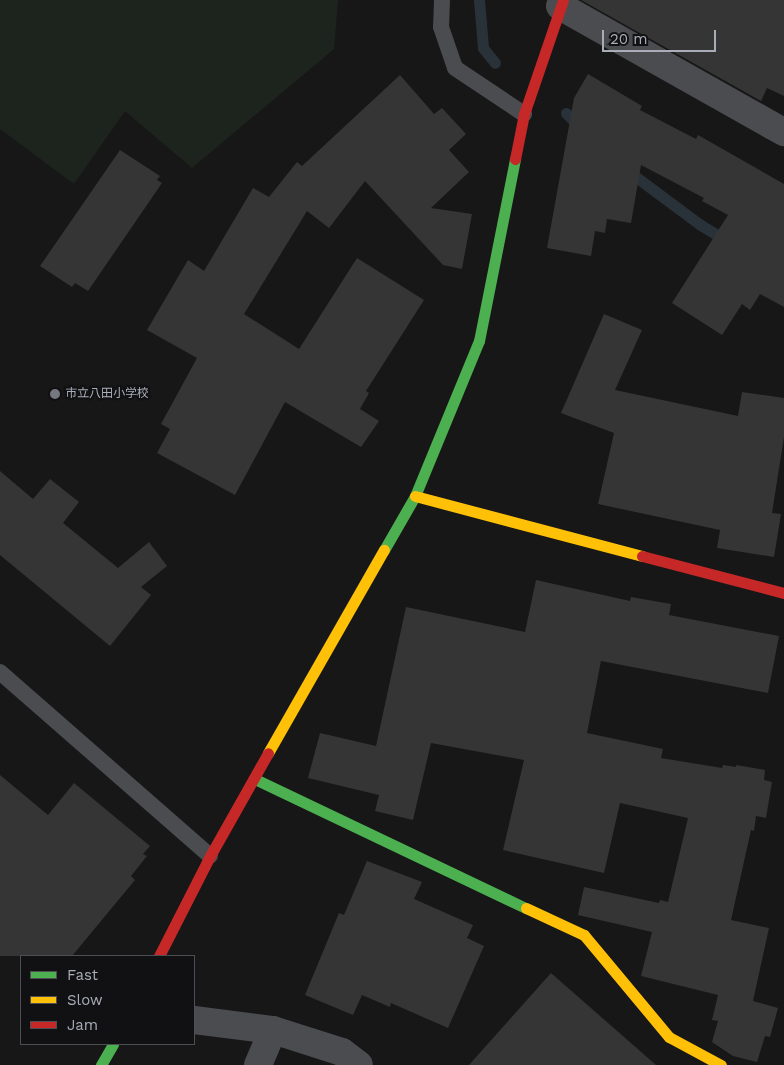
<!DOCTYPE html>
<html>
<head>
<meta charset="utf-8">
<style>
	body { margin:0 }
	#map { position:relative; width:784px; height:1065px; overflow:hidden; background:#171717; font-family:"Work Sans","Noto Sans JP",sans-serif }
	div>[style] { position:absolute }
	.green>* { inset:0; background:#1d241e }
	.stream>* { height:11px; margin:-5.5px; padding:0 5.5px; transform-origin:5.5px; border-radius:5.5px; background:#2a3239 }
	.building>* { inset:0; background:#353536 }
	.lane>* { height:16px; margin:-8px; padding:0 8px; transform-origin:8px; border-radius:8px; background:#4b4c50 }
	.street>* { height:28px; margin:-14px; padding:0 14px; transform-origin:14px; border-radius:14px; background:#4b4c50 }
	.fast>* { height:11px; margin:-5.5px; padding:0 5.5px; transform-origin:5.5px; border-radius:5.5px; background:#4caf50 }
	.slow>* { height:11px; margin:-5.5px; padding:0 5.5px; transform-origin:5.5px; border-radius:5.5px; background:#ffc107 }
	.jam>* { height:11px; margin:-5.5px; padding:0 5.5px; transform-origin:5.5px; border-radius:5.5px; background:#c62828 }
	.dots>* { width:14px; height:14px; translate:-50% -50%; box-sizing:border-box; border:2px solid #111113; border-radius:50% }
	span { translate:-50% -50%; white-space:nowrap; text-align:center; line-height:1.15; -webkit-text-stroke:4.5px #111113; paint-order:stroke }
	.poi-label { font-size:12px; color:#a8adb8 }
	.left { translate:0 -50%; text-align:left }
	.legend { position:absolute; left:20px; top:955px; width:175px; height:90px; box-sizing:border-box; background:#111113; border:1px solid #4d4f55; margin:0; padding:6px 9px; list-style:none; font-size:15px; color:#a8adb8 }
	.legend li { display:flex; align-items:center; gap:10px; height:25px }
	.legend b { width:25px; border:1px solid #4d4f55 }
	.scale { position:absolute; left:602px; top:30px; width:114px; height:22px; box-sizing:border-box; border:2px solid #a8adb8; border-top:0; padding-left:6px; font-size:15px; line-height:18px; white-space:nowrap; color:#a8adb8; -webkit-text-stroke:4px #111113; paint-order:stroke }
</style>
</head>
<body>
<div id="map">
	<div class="green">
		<div style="clip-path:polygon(0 0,338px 0,334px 49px,192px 168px,125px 111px,74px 184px,0 129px)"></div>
	</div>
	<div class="stream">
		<div style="left:479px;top:0;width:48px;rotate:85.2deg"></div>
		<div style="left:483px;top:48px;width:19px;rotate:51deg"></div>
		<div style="left:566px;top:113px;width:21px;rotate:45deg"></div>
		<div style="left:628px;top:171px;width:89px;rotate:36.7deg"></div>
		<div style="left:699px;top:224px;width:35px;rotate:31deg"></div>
	</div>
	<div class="building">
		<div style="clip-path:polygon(581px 0,784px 0,784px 96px,767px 88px,761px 101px)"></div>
		<div style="clip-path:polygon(588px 74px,642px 106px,640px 110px,696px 139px,698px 135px,784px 184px,784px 307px,760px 294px,750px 310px,742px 304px,722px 335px,672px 303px,728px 215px,702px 201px,704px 198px,641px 165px,631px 223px,607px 219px,605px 233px,595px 231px,591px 256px,547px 248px,574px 98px)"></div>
		<div style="clip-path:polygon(400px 75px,434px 114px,442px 108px,466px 134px,449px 150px,469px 172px,431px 208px,472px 214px,462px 269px,443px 265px,365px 181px,329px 228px,307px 211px,244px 314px,299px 349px,357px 258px,424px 300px,366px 391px,369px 393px,360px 409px,379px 421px,361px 447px,285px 402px,235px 495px,157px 453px,170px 429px,161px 424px,197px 358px,147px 330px,188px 260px,204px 271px,253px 188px,269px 197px,297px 162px,302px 166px)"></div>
		<div style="clip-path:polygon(120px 150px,160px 176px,157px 180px,162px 183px,88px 291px,75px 283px,72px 287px,40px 266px)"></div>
		<div style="clip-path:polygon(604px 314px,642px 330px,615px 390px,738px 416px,742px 392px,784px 398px,784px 437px,772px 513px,781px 514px,774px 557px,717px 548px,720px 530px,598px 504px,614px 433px,561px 413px)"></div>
		<div style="clip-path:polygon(0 471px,33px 499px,50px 479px,79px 502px,63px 523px,118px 568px,149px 542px,167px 566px,141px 587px,151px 595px,110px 646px,0 555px)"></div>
		<div style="clip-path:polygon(536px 580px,630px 601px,631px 597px,671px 604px,669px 615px,779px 636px,768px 693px,601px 661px,587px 733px,663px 749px,661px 758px,722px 768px,723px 765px,736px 767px,736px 765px,765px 770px,764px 780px,772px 782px,766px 818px,756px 816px,754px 831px,751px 830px,731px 920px,769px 928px,753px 1001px,778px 1008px,770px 1037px,765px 1036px,757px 1062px,733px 1056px,712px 1042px,718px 1021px,712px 1020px,718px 995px,641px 976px,652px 932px,578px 915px,584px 887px,659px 903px,660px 900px,668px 902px,688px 818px,620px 803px,604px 873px,503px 850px,524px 760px,431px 743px,413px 820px,375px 811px,379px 795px,308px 778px,320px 733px,376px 746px,406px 607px,525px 632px)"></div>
		<div style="clip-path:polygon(0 775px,48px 815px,74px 783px,150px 846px,143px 854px,147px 856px,131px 876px,135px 880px,72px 956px,0 956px)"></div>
		<div style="clip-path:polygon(367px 861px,422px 882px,414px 899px,473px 925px,467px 938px,484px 946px,448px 1028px,391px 1003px,390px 1007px,362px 995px,353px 1015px,305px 995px,339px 913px,344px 915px)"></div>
		<div style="clip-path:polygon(551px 973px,656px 1065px,469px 1065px)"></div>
	</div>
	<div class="lane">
		<div style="left:442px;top:0;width:27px;rotate:92deg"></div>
		<div style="left:441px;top:27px;width:43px;rotate:71.1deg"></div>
		<div style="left:455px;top:68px;width:83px;rotate:33.7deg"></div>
		<div style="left:0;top:672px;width:279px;rotate:41.2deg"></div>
	</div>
	<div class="street">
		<div style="left:560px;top:6px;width:257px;rotate:29.4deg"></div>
		<div style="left:194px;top:1020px;width:80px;rotate:7.2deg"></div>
		<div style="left:273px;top:1030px;width:72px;rotate:17.7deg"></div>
		<div style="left:342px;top:1052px;width:21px;rotate:37deg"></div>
		<div style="left:258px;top:1065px;width:38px;rotate:-67deg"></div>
	</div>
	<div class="fast">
		<div style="left:384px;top:550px;width:62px;rotate:-60.1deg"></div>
		<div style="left:415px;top:496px;width:168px;rotate:-67.6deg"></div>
		<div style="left:479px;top:341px;width:186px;rotate:-78.8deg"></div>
		<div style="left:255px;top:779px;width:300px;rotate:25.5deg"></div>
		<div style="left:101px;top:1065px;width:24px;rotate:-60deg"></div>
	</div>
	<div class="slow">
		<div style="left:415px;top:496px;width:235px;rotate:14.8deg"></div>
		<div style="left:268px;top:753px;width:234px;rotate:-60.3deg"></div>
		<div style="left:526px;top:908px;width:64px;rotate:25deg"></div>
		<div style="left:584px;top:935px;width:133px;rotate:50.2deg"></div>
		<div style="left:669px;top:1037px;width:59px;rotate:28.3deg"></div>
	</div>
	<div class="jam">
		<div style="left:515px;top:159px;width:46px;rotate:-78.7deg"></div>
		<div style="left:524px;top:114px;width:120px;rotate:-71.1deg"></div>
		<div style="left:642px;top:556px;width:147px;rotate:14.6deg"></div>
		<div style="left:159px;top:956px;width:112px;rotate:-63deg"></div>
		<div style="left:210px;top:856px;width:118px;rotate:-60.6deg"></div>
	</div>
	<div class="dots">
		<div style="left:55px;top:394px;background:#757880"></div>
	</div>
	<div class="poi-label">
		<span class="left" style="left:65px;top:394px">市立八田小学校</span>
	</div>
	<ul class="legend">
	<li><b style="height:6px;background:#4caf50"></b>Fast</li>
	<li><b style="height:6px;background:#ffc107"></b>Slow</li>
	<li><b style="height:6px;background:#c62828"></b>Jam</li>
	</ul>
	<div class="scale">20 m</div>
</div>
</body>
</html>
